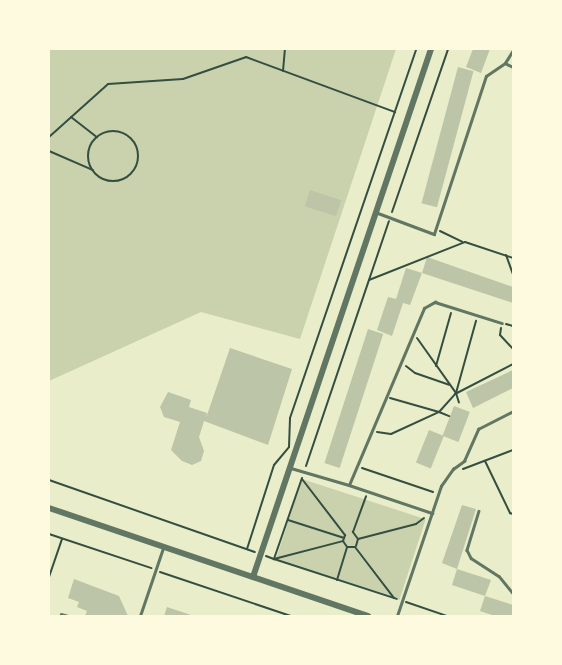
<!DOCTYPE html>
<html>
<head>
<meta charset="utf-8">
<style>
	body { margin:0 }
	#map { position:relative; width:562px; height:665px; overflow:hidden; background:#e9edc9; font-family:"Exo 2",sans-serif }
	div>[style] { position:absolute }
	.green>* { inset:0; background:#cad2ad; transform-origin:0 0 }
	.building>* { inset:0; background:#bcc5a7; transform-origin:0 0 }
	.path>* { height:2px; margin:-1px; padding:0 1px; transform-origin:1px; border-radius:1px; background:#344e41 }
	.path>.ring { margin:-1px; padding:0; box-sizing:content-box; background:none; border:2px solid #344e41; border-radius:50% }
	.service>* { height:2.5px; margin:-1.25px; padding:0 1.25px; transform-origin:1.25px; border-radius:1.25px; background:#617663 }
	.tertiary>* { height:6px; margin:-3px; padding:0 3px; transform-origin:3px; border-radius:3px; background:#617663 }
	span { translate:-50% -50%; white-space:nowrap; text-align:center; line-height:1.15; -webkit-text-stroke:4.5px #fefae0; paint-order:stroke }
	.frame { position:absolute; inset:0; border:50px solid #fefae0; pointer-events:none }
</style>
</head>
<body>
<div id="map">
	<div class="green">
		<div style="clip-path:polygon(49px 49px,396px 49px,300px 339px,201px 312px,49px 381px)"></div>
		<div style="left:302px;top:479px;width:130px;height:85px;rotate:18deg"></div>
	</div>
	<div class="building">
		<div style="clip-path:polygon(473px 49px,490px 49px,481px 73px,466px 67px)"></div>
		<div style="left:458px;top:67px;width:16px;height:141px;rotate:15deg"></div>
		<div style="left:310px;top:190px;width:33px;height:17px;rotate:18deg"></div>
		<div style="clip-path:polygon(427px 257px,513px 287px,513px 303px,422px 273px)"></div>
		<div style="clip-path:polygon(406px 268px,422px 273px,410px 305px,403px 303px,392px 336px,377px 330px,388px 297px,396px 299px)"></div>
		<div style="left:368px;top:329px;width:16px;height:141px;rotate:18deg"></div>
		<div style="clip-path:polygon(230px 348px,292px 369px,268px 445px,204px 421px,199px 437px,204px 451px,201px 461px,192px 465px,182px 461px,171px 450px,180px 422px,164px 417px,160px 407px,168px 392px,191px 400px,189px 407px,207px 413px,206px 418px)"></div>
		<div style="clip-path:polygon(513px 370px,513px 388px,473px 408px,466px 392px)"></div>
		<div style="left:454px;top:406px;width:17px;height:32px;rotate:21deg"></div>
		<div style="left:429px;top:430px;width:16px;height:35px;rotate:22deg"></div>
		<div style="clip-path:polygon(462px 505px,476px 509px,457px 569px,491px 580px,485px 596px,452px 585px,457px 569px,442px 563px)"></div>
		<div style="clip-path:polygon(74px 579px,119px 596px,128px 616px,85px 616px,87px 611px,77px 607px,79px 602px,68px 598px)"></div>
		<div style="clip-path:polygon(485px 596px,513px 605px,513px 616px,495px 616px,480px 611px)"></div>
		<div style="clip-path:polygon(167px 607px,194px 616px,164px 616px)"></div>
	</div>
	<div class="path">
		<div style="left:283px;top:71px;width:22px;rotate:-85deg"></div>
		<div style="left:71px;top:117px;width:33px;rotate:38deg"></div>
		<div class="ring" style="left:88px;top:131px;width:48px;height:48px"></div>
		<div style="left:49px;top:137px;width:79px;rotate:-41.9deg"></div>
		<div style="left:108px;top:84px;width:75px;rotate:-3.8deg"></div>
		<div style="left:183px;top:79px;width:67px;rotate:-19.2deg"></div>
		<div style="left:246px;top:57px;width:159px;rotate:20.3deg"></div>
		<div style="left:49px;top:151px;width:48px;rotate:23.4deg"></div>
		<div style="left:392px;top:212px;width:172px;rotate:-71deg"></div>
		<div style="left:440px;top:231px;width:25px;rotate:26deg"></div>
		<div style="left:506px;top:255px;width:20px;rotate:70deg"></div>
		<div style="left:369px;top:280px;width:62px;rotate:-71.3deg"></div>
		<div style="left:506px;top:324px;width:7px;rotate:16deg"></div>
		<div style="left:501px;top:328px;width:7px;rotate:98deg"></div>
		<div style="left:500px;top:335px;width:19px;rotate:47deg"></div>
		<div style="left:417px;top:338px;width:67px;rotate:54.7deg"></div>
		<div style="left:456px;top:393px;width:10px;rotate:73deg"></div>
		<div style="left:406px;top:366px;width:11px;rotate:38deg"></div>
		<div style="left:415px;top:373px;width:36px;rotate:19deg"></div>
		<div style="left:436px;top:366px;width:55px;rotate:-74.2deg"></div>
		<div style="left:456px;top:393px;width:75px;rotate:-74.5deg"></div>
		<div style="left:390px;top:398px;width:51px;rotate:15.9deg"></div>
		<div style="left:439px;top:412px;width:24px;rotate:-48deg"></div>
		<div style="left:455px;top:394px;width:65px;rotate:-27.3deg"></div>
		<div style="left:377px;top:432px;width:14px;rotate:8deg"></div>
		<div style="left:391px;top:434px;width:53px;rotate:-24.6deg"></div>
		<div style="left:439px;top:412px;width:11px;rotate:22deg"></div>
		<div style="left:485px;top:461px;width:58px;rotate:64.3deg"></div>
		<div style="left:510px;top:513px;width:3px;rotate:18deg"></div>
		<div style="left:306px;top:466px;width:196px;rotate:-71.3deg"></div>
		<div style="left:369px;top:280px;width:103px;rotate:-21.6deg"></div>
		<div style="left:465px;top:242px;width:51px;rotate:18.4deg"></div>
		<div style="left:362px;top:468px;width:75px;rotate:18.7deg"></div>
		<div style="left:463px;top:469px;width:53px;rotate:-20.8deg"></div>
		<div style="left:302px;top:478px;width:86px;rotate:109.1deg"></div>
		<div style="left:274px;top:559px;width:129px;rotate:18deg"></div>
		<div style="left:302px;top:479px;width:71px;rotate:52.5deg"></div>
		<div style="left:345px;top:535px;width:6px;rotate:108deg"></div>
		<div style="left:343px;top:541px;width:7px;rotate:56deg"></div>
		<div style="left:347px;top:547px;width:8px"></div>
		<div style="left:355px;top:547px;width:64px;rotate:52.6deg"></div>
		<div style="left:49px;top:480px;width:218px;rotate:19.3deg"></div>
		<div style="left:288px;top:520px;width:59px;rotate:17.8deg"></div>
		<div style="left:49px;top:534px;width:108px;rotate:18.4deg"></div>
		<div style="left:358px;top:539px;width:9px;rotate:-126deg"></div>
		<div style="left:353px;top:532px;width:38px;rotate:-70deg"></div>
		<div style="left:356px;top:546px;width:7px;rotate:-74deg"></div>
		<div style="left:358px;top:539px;width:60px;rotate:-14.5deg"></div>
		<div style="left:416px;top:524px;width:10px;rotate:-37deg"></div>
		<div style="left:247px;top:549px;width:88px;rotate:-72.2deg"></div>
		<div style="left:274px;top:465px;width:23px;rotate:-50deg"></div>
		<div style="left:289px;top:447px;width:29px;rotate:-88deg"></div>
		<div style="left:290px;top:418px;width:390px;rotate:-71.1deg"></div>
		<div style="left:266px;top:556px;width:9px;rotate:21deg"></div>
		<div style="left:274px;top:559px;width:71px;rotate:-14.6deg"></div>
		<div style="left:160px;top:572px;width:138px;rotate:18.6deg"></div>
		<div style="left:49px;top:577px;width:40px;rotate:-71.1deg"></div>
		<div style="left:337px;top:580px;width:34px;rotate:-73deg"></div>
		<div style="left:406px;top:602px;width:43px;rotate:18.9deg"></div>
	</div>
	<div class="service">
		<div style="left:505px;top:63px;width:9px;rotate:27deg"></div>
		<div style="left:378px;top:213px;width:60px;rotate:20.6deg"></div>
		<div style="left:434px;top:234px;width:166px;rotate:-71.8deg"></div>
		<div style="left:486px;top:76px;width:23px;rotate:-34deg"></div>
		<div style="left:505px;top:63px;width:15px;rotate:-58deg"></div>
		<div style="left:291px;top:468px;width:60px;rotate:16.3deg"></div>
		<div style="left:349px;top:485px;width:192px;rotate:-67deg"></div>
		<div style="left:424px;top:308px;width:13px;rotate:-29deg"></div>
		<div style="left:435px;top:302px;width:70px;rotate:17.4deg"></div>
		<div style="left:349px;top:485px;width:88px;rotate:18.6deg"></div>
		<div style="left:479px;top:511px;width:41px;rotate:107.1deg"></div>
		<div style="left:467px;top:550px;width:9px;rotate:63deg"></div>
		<div style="left:471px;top:558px;width:33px;rotate:33deg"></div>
		<div style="left:499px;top:576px;width:22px;rotate:51deg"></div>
		<div style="left:61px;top:614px;width:7px;rotate:16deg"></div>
		<div style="left:140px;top:616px;width:72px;rotate:-71.3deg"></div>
		<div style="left:397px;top:616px;width:137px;rotate:-71.3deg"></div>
		<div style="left:441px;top:486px;width:21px;rotate:-55deg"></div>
		<div style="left:453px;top:469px;width:14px;rotate:-36deg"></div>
		<div style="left:464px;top:461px;width:35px;rotate:-66deg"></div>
		<div style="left:478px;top:429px;width:39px;rotate:-27deg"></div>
	</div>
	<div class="tertiary">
		<div style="left:49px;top:508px;width:337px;rotate:18.7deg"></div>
		<div style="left:253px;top:577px;width:557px;rotate:-71.37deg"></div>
	</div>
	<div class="frame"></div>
</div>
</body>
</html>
